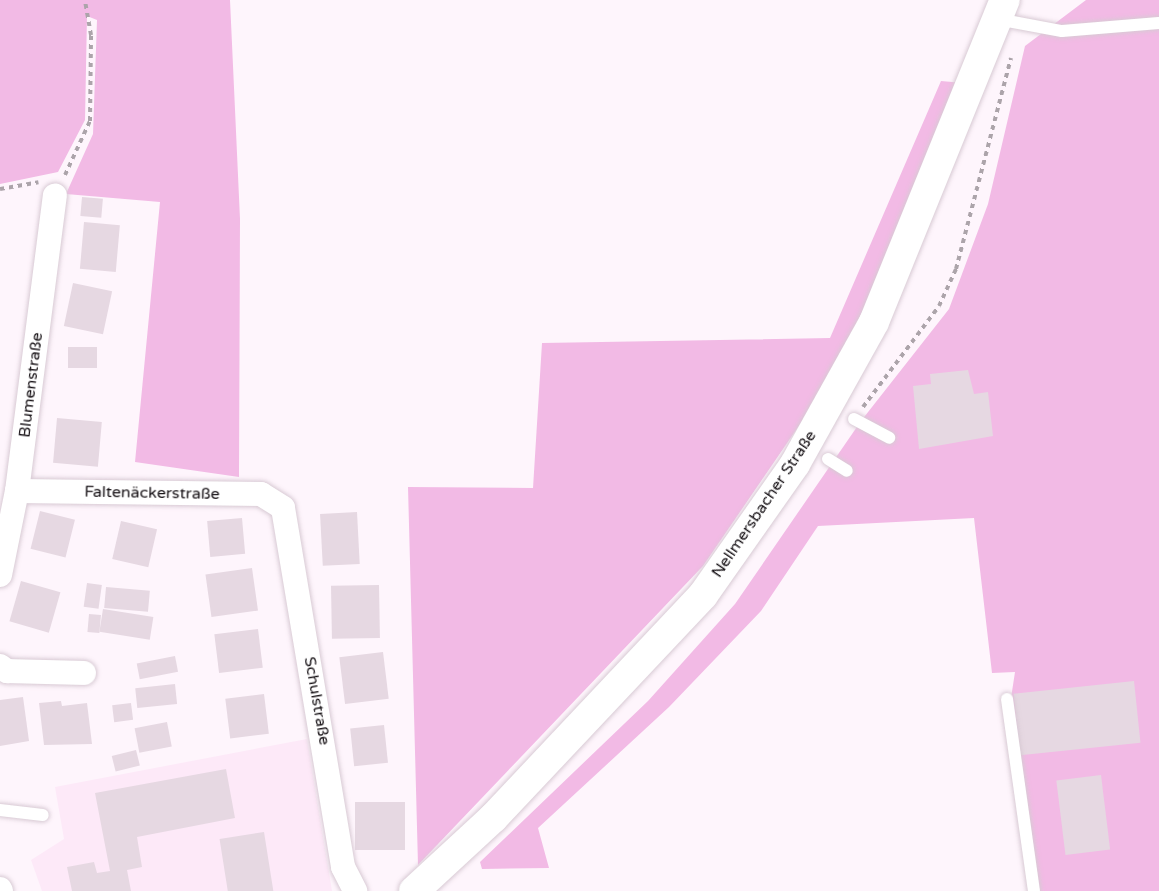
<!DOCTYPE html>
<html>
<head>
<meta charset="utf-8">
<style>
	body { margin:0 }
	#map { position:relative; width:1159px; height:891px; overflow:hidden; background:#fef5fc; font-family:"Varela Round",sans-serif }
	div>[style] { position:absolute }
	.built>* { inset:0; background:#fde9f8 }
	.green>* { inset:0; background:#f2bae5 }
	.building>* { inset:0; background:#e6d8e2; transform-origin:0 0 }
	.path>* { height:4px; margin-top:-2px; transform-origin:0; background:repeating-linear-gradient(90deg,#aca4aa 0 4.5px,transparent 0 9px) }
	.roads { filter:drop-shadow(0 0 2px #d8cad4) drop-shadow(0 0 2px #d8cad4) }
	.service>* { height:12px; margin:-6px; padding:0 6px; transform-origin:6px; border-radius:6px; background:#fff }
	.minor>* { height:24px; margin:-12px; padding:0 12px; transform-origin:12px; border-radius:12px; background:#fff }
	.tertiary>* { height:30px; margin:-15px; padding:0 15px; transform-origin:15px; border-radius:15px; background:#fff }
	span { translate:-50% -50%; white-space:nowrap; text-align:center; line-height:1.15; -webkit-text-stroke:6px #fff; paint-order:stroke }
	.street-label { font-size:16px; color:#181317 }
</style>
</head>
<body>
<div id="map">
	<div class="built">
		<div style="clip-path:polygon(307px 739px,332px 891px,42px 891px,31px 860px,64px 839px,55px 787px)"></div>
	</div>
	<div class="green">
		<div style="clip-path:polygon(0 0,230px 0,240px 219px,239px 477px,135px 462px,160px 202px,66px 194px,93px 134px,97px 20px,87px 16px,85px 120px,58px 172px,0 184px)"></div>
		<div style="clip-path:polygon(1086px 0,1159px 0,1159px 891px,1037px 891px,1011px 698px,1015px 672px,992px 673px,974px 518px,818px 526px,761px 611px,669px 707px,538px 828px,549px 868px,482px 869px,480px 862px,648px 701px,735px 604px,861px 421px,949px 309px,988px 204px,1025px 46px)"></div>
		<div style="clip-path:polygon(941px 81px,963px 83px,859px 338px,703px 566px,418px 865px,408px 487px,533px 488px,542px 343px,830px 338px)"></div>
	</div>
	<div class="building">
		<div style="left:82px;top:197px;width:21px;height:19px;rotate:5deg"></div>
		<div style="left:84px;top:222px;width:36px;height:47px;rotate:5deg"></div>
		<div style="left:73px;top:283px;width:40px;height:44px;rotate:12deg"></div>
		<div style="left:68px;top:347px;width:29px;height:21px"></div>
		<div style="clip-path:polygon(968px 370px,974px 394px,988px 392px,993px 436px,919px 449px,913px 386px,931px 384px,930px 374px)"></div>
		<div style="left:57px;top:418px;width:45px;height:45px;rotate:5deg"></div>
		<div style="left:40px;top:511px;width:36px;height:39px;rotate:14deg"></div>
		<div style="left:357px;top:512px;width:52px;height:37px;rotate:87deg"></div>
		<div style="left:242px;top:518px;width:36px;height:35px;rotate:85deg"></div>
		<div style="left:121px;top:521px;width:37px;height:39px;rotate:13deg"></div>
		<div style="left:252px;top:568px;width:43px;height:47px;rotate:82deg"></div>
		<div style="left:21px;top:581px;width:41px;height:42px;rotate:16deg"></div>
		<div style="left:87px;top:583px;width:15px;height:24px;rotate:8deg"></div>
		<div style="left:379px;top:585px;width:53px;height:48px;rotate:89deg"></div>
		<div style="left:106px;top:587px;width:44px;height:21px;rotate:5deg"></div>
		<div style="left:103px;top:609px;width:51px;height:23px;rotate:9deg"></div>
		<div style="left:89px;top:614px;width:12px;height:18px;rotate:5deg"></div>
		<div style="left:258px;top:629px;width:39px;height:44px;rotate:83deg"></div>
		<div style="left:383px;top:652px;width:47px;height:44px;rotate:83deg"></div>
		<div style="left:175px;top:656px;width:16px;height:39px;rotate:79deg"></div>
		<div style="left:1134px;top:681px;width:62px;height:121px;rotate:84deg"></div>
		<div style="left:175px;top:684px;width:20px;height:40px;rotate:84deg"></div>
		<div style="left:264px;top:694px;width:40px;height:39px;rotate:83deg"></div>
		<div style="clip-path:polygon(23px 697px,29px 741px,0 746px,0 700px)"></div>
		<div style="clip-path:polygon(61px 701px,62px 706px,87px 703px,92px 744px,44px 745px,39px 703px)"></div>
		<div style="left:131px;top:703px;width:17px;height:19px;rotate:83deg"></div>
		<div style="left:167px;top:722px;width:25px;height:33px;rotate:79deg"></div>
		<div style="left:384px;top:725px;width:38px;height:34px;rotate:84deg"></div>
		<div style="left:136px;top:750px;width:16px;height:25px;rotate:76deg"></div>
		<div style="clip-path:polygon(226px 769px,235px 818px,137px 837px,142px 867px,127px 870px,131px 891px,72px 891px,67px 867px,94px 862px,97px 873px,110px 871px,95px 793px)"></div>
		<div style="left:1101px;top:775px;width:75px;height:45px;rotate:83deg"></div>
		<div style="left:355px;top:802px;width:50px;height:48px"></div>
		<div style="left:264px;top:832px;width:60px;height:45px;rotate:81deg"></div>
	</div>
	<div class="path">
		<div style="left:65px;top:175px;width:60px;rotate:-65.2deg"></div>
		<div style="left:90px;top:121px;width:86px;rotate:-89.3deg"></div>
		<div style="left:91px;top:35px;width:36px;rotate:-100deg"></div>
		<div style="left:0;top:189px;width:39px;rotate:-10deg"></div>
		<div style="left:863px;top:407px;width:126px;rotate:-53deg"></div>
		<div style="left:939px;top:306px;width:41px;rotate:-65.3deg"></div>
		<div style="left:956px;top:269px;width:218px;rotate:-75.4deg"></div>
	</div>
	<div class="roads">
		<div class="service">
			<div style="left:997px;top:19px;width:66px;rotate:10.5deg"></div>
			<div style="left:1062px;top:31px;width:97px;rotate:-4.7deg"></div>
			<div style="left:854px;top:419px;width:40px;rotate:28deg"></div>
			<div style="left:828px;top:459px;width:22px;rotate:32deg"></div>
			<div style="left:1007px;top:699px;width:194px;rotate:82deg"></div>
			<div style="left:0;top:810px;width:43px;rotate:6.6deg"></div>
		</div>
		<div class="minor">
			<div style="left:17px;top:491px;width:244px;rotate:0.7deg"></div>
			<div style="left:261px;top:494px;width:26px;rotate:32deg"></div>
			<div style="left:283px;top:508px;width:364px;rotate:80.5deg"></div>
			<div style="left:343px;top:867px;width:27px;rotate:63deg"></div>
			<div style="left:0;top:575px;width:86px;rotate:-78.6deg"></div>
			<div style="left:17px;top:491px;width:298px;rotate:-82.7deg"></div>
			<div style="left:0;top:666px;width:9px;rotate:36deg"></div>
			<div style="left:7px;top:671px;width:77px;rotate:1.5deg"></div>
			<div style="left:0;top:889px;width:2px;rotate:63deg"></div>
		</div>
		<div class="tertiary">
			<div style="left:414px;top:891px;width:108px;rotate:-42.7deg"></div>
			<div style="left:493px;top:818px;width:306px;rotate:-46.7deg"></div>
			<div style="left:703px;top:595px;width:160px;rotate:-54.9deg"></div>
			<div style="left:795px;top:464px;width:162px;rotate:-60.9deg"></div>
			<div style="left:874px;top:322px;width:348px;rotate:-67.9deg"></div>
		</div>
	</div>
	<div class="street-label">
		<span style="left:31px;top:385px;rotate:-83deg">Blumenstraße</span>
		<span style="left:152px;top:493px;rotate:1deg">Faltenäckerstraße</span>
		<span style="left:764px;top:504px;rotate:-56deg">Nellmersbacher Straße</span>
		<span style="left:317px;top:701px;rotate:80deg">Schulstraße</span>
	</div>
</div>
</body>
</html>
